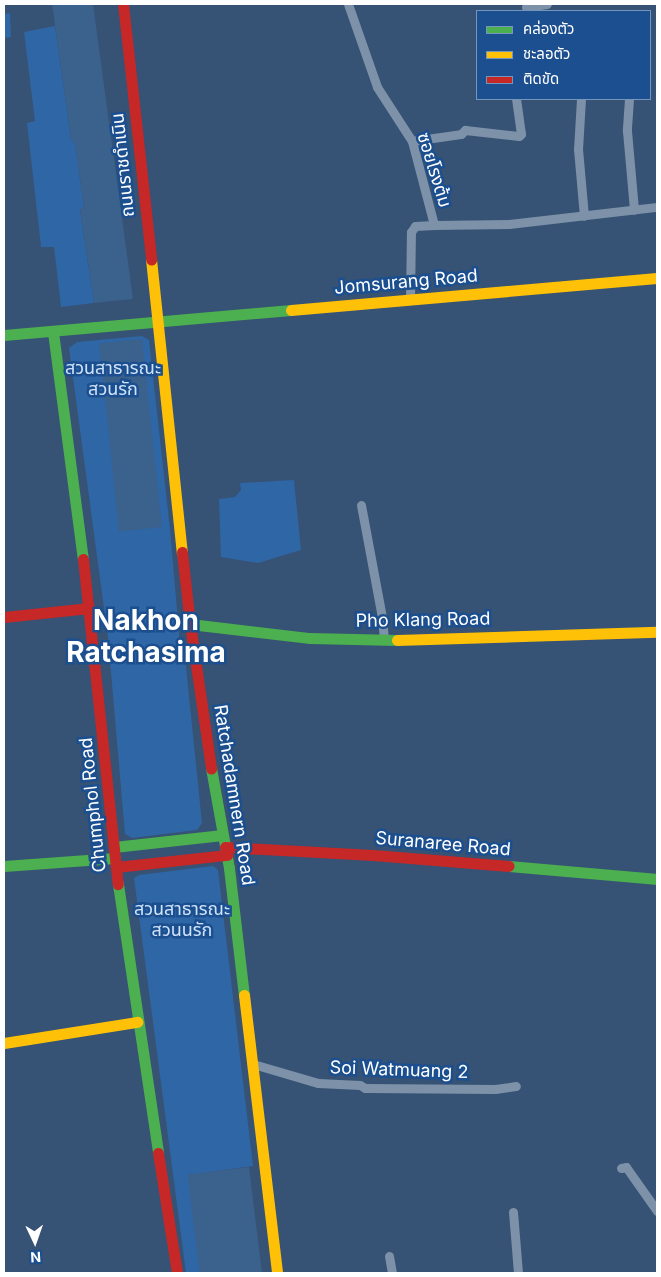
<!DOCTYPE html>
<html>
<head>
<meta charset="utf-8">
<style>
	body { margin:0 }
	#map { position:relative; width:661px; height:1277px; overflow:hidden; background:#365274; font-family:Inter,"Noto Sans Thai",sans-serif }
	div>[style] { position:absolute }
	.green>* { inset:0; background:#2f66a5 }
	.water>* { inset:0; background:#3b618d; transform-origin:0 0 }
	.street>* { height:9px; margin:-4.5px; padding:0 4.5px; transform-origin:4.5px; border-radius:4.5px; background:#7d92a8 }
	.fast>* { height:11px; margin:-5.5px; padding:0 5.5px; transform-origin:5.5px; border-radius:5.5px; background:#4caf50 }
	.slow>* { height:11px; margin:-5.5px; padding:0 5.5px; transform-origin:5.5px; border-radius:5.5px; background:#ffc107 }
	.jam>* { height:11px; margin:-5.5px; padding:0 5.5px; transform-origin:5.5px; border-radius:5.5px; background:#c62828 }
	span { translate:-50% -50%; white-space:nowrap; text-align:center; line-height:1.15; -webkit-text-stroke:5px #1b4f8f; paint-order:stroke }
	.street-label { font-size:18px; color:#fff }
	.park-label { font-size:18px; color:#cfe3fa }
	.town-label { font-size:28px; color:#fff; font-weight:700 }
	.frame { position:absolute; inset:0; border:5px solid #fff; pointer-events:none }
	.legend { position:absolute; left:476px; top:10px; width:175px; height:90px; box-sizing:border-box; background:#1b4f8f; border:1px solid #7695bc; margin:0; padding:6px 9px; list-style:none; font-size:15px; color:#fff }
	.legend li { display:flex; align-items:center; gap:10px; height:25px }
	.legend b { width:25px; border:1px solid #7695bc }
	.north { position:absolute; left:10px; top:1217px; width:50px; height:50px; -webkit-text-stroke:4px #1b4f8f; paint-order:stroke; rotate:177deg; font-size:14px; font-weight:700; line-height:20px; text-align:center; color:#fff }
	.north::after { content:''; display:block; margin:auto; width:18px; height:22px; background:#fff; clip-path:polygon(50% 0,100% 100%,50% 72%,0 100%) }
</style>
</head>
<body>
<div id="map">
	<div class="green">
		<div style="clip-path:polygon(10px 13px,11px 37px,4px 38px,4px 14px)"></div>
		<div style="clip-path:polygon(55px 26px,71px 139px,75px 143px,84px 208px,80px 210px,94px 303px,61px 307px,54px 247px,41px 247px,27px 123px,35px 121px,24px 32px)"></div>
		<div style="clip-path:polygon(142px 336px,149px 340px,170px 529px,181px 656px,185px 657px,202px 823px,197px 830px,132px 838px,125px 834px,108px 638px,69px 348px,77px 342px)"></div>
		<div style="clip-path:polygon(294px 480px,301px 550px,258px 563px,221px 557px,219px 499px,235px 497px,241px 490px,240px 483px)"></div>
		<div style="clip-path:polygon(213px 866px,218px 870px,253px 1166px,188px 1175px,201px 1273px,186px 1273px,134px 878px,139px 875px)"></div>
	</div>
	<div class="water">
		<div style="clip-path:polygon(52px 4px,93px 4px,133px 299px,94px 303px,80px 209px,84px 208px,75px 144px,71px 139px)"></div>
		<div style="left:142px;top:339px;width:189px;height:43px;rotate:84deg"></div>
		<div style="left:249px;top:1167px;width:107px;height:62px;rotate:83deg"></div>
	</div>
	<div class="street">
		<div style="left:348px;top:4px;width:88px;rotate:70.7deg"></div>
		<div style="left:377px;top:87px;width:64px;rotate:57.1deg"></div>
		<div style="left:412px;top:141px;width:87px;rotate:75.3deg"></div>
		<div style="left:434px;top:225px;width:75px;rotate:-0.8deg"></div>
		<div style="left:509px;top:224px;width:149px;rotate:-6.6deg"></div>
		<div style="left:526px;top:7px;width:21px;rotate:-8deg"></div>
		<div style="left:581px;top:99px;width:50px;rotate:93.4deg"></div>
		<div style="left:578px;top:149px;width:67px;rotate:84.9deg"></div>
		<div style="left:629px;top:99px;width:32px;rotate:94deg"></div>
		<div style="left:627px;top:131px;width:79px;rotate:84.9deg"></div>
		<div style="left:412px;top:141px;width:49px;rotate:-8.1deg"></div>
		<div style="left:461px;top:134px;width:6px;rotate:-45deg"></div>
		<div style="left:465px;top:130px;width:54px;rotate:6.3deg"></div>
		<div style="left:519px;top:136px;width:3px;rotate:-45deg"></div>
		<div style="left:521px;top:134px;width:35px;rotate:-98deg"></div>
		<div style="left:410px;top:300px;width:68px;rotate:-89.2deg"></div>
		<div style="left:411px;top:232px;width:7px;rotate:-56deg"></div>
		<div style="left:415px;top:226px;width:19px;rotate:-3deg"></div>
		<div style="left:361px;top:505px;width:114px;rotate:79.4deg"></div>
		<div style="left:382px;top:617px;width:23px;rotate:85deg"></div>
		<div style="left:253px;top:1064px;width:68px;rotate:16.3deg"></div>
		<div style="left:318px;top:1083px;width:42px;rotate:2.7deg"></div>
		<div style="left:360px;top:1085px;width:6px;rotate:31deg"></div>
		<div style="left:365px;top:1088px;width:130px;rotate:0.4deg"></div>
		<div style="left:495px;top:1089px;width:21px;rotate:-8deg"></div>
		<div style="left:621px;top:1168px;width:5px;rotate:-11deg"></div>
		<div style="left:626px;top:1167px;width:54px;rotate:54.8deg"></div>
		<div style="left:513px;top:1212px;width:61px;rotate:85.3deg"></div>
		<div style="left:389px;top:1256px;width:17px;rotate:80deg"></div>
	</div>
	<div class="fast">
		<div style="left:53px;top:332px;width:229px;rotate:82.5deg"></div>
		<div style="left:4px;top:335px;width:288px;rotate:-5deg"></div>
		<div style="left:190px;top:624px;width:121px;rotate:6.7deg"></div>
		<div style="left:310px;top:638px;width:87px;rotate:1.3deg"></div>
		<div style="left:211px;top:768px;width:102px;rotate:79.8deg"></div>
		<div style="left:229px;top:868px;width:128px;rotate:83.3deg"></div>
		<div style="left:114px;top:847px;width:109px;rotate:-6.3deg"></div>
		<div style="left:4px;top:866px;width:111px;rotate:-4.1deg"></div>
		<div style="left:509px;top:866px;width:149px;rotate:5deg"></div>
		<div style="left:118px;top:884px;width:272px;rotate:81.5deg"></div>
	</div>
	<div class="slow">
		<div style="left:151px;top:259px;width:295px;rotate:84deg"></div>
		<div style="left:291px;top:310px;width:367px;rotate:-5deg"></div>
		<div style="left:397px;top:640px;width:260px;rotate:-1.8deg"></div>
		<div style="left:244px;top:995px;width:280px;rotate:83.2deg"></div>
		<div style="left:4px;top:1043px;width:135px;rotate:-9deg"></div>
	</div>
	<div class="jam">
		<div style="left:123px;top:4px;width:257px;rotate:83.7deg"></div>
		<div style="left:182px;top:552px;width:72px;rotate:83.7deg"></div>
		<div style="left:190px;top:624px;width:146px;rotate:81.7deg"></div>
		<div style="left:83px;top:559px;width:327px;rotate:83.9deg"></div>
		<div style="left:4px;top:617px;width:86px;rotate:-6deg"></div>
		<div style="left:225px;top:847px;width:148px;rotate:3.1deg"></div>
		<div style="left:373px;top:855px;width:136px;rotate:4.6deg"></div>
		<div style="left:116px;top:867px;width:112px;rotate:-6.2deg"></div>
		<div style="left:158px;top:1153px;width:121px;rotate:81deg"></div>
	</div>
	<div class="street-label">
		<span style="left:123px;top:165px;rotate:-96deg">ถนนราชดำเนิน</span>
		<span style="left:434px;top:170px;rotate:73deg">ซอยโรงต้ม</span>
		<span style="left:406px;top:282px;rotate:-5deg">Jomsurang Road</span>
		<span style="left:423px;top:620px;rotate:-1deg">Pho Klang Road</span>
		<span style="left:234px;top:795px;rotate:81deg">Ratchadamnern Road</span>
		<span style="left:93px;top:805px;rotate:-96deg">Chumphol Road</span>
		<span style="left:443px;top:844px;rotate:5deg">Suranaree Road</span>
		<span style="left:399px;top:1070px;rotate:2deg">Soi Watmuang 2</span>
	</div>
	<div class="park-label">
		<span style="left:113px;top:379px">สวนสาธารณะ<br>สวนรัก</span>
		<span style="left:182px;top:920px">สวนสาธารณะ<br>สวนนรัก</span>
	</div>
	<div class="town-label">
		<span style="left:146px;top:636px">Nakhon<br>Ratchasima</span>
	</div>
	<div class="frame"></div>
	<ul class="legend">
	<li><b style="height:6px;background:#4caf50"></b>คล่องตัว</li>
	<li><b style="height:6px;background:#ffc107"></b>ชะลอตัว</li>
	<li><b style="height:6px;background:#c62828"></b>ติดขัด</li>
	</ul>
	<div class="north">N</div>
</div>
</body>
</html>
